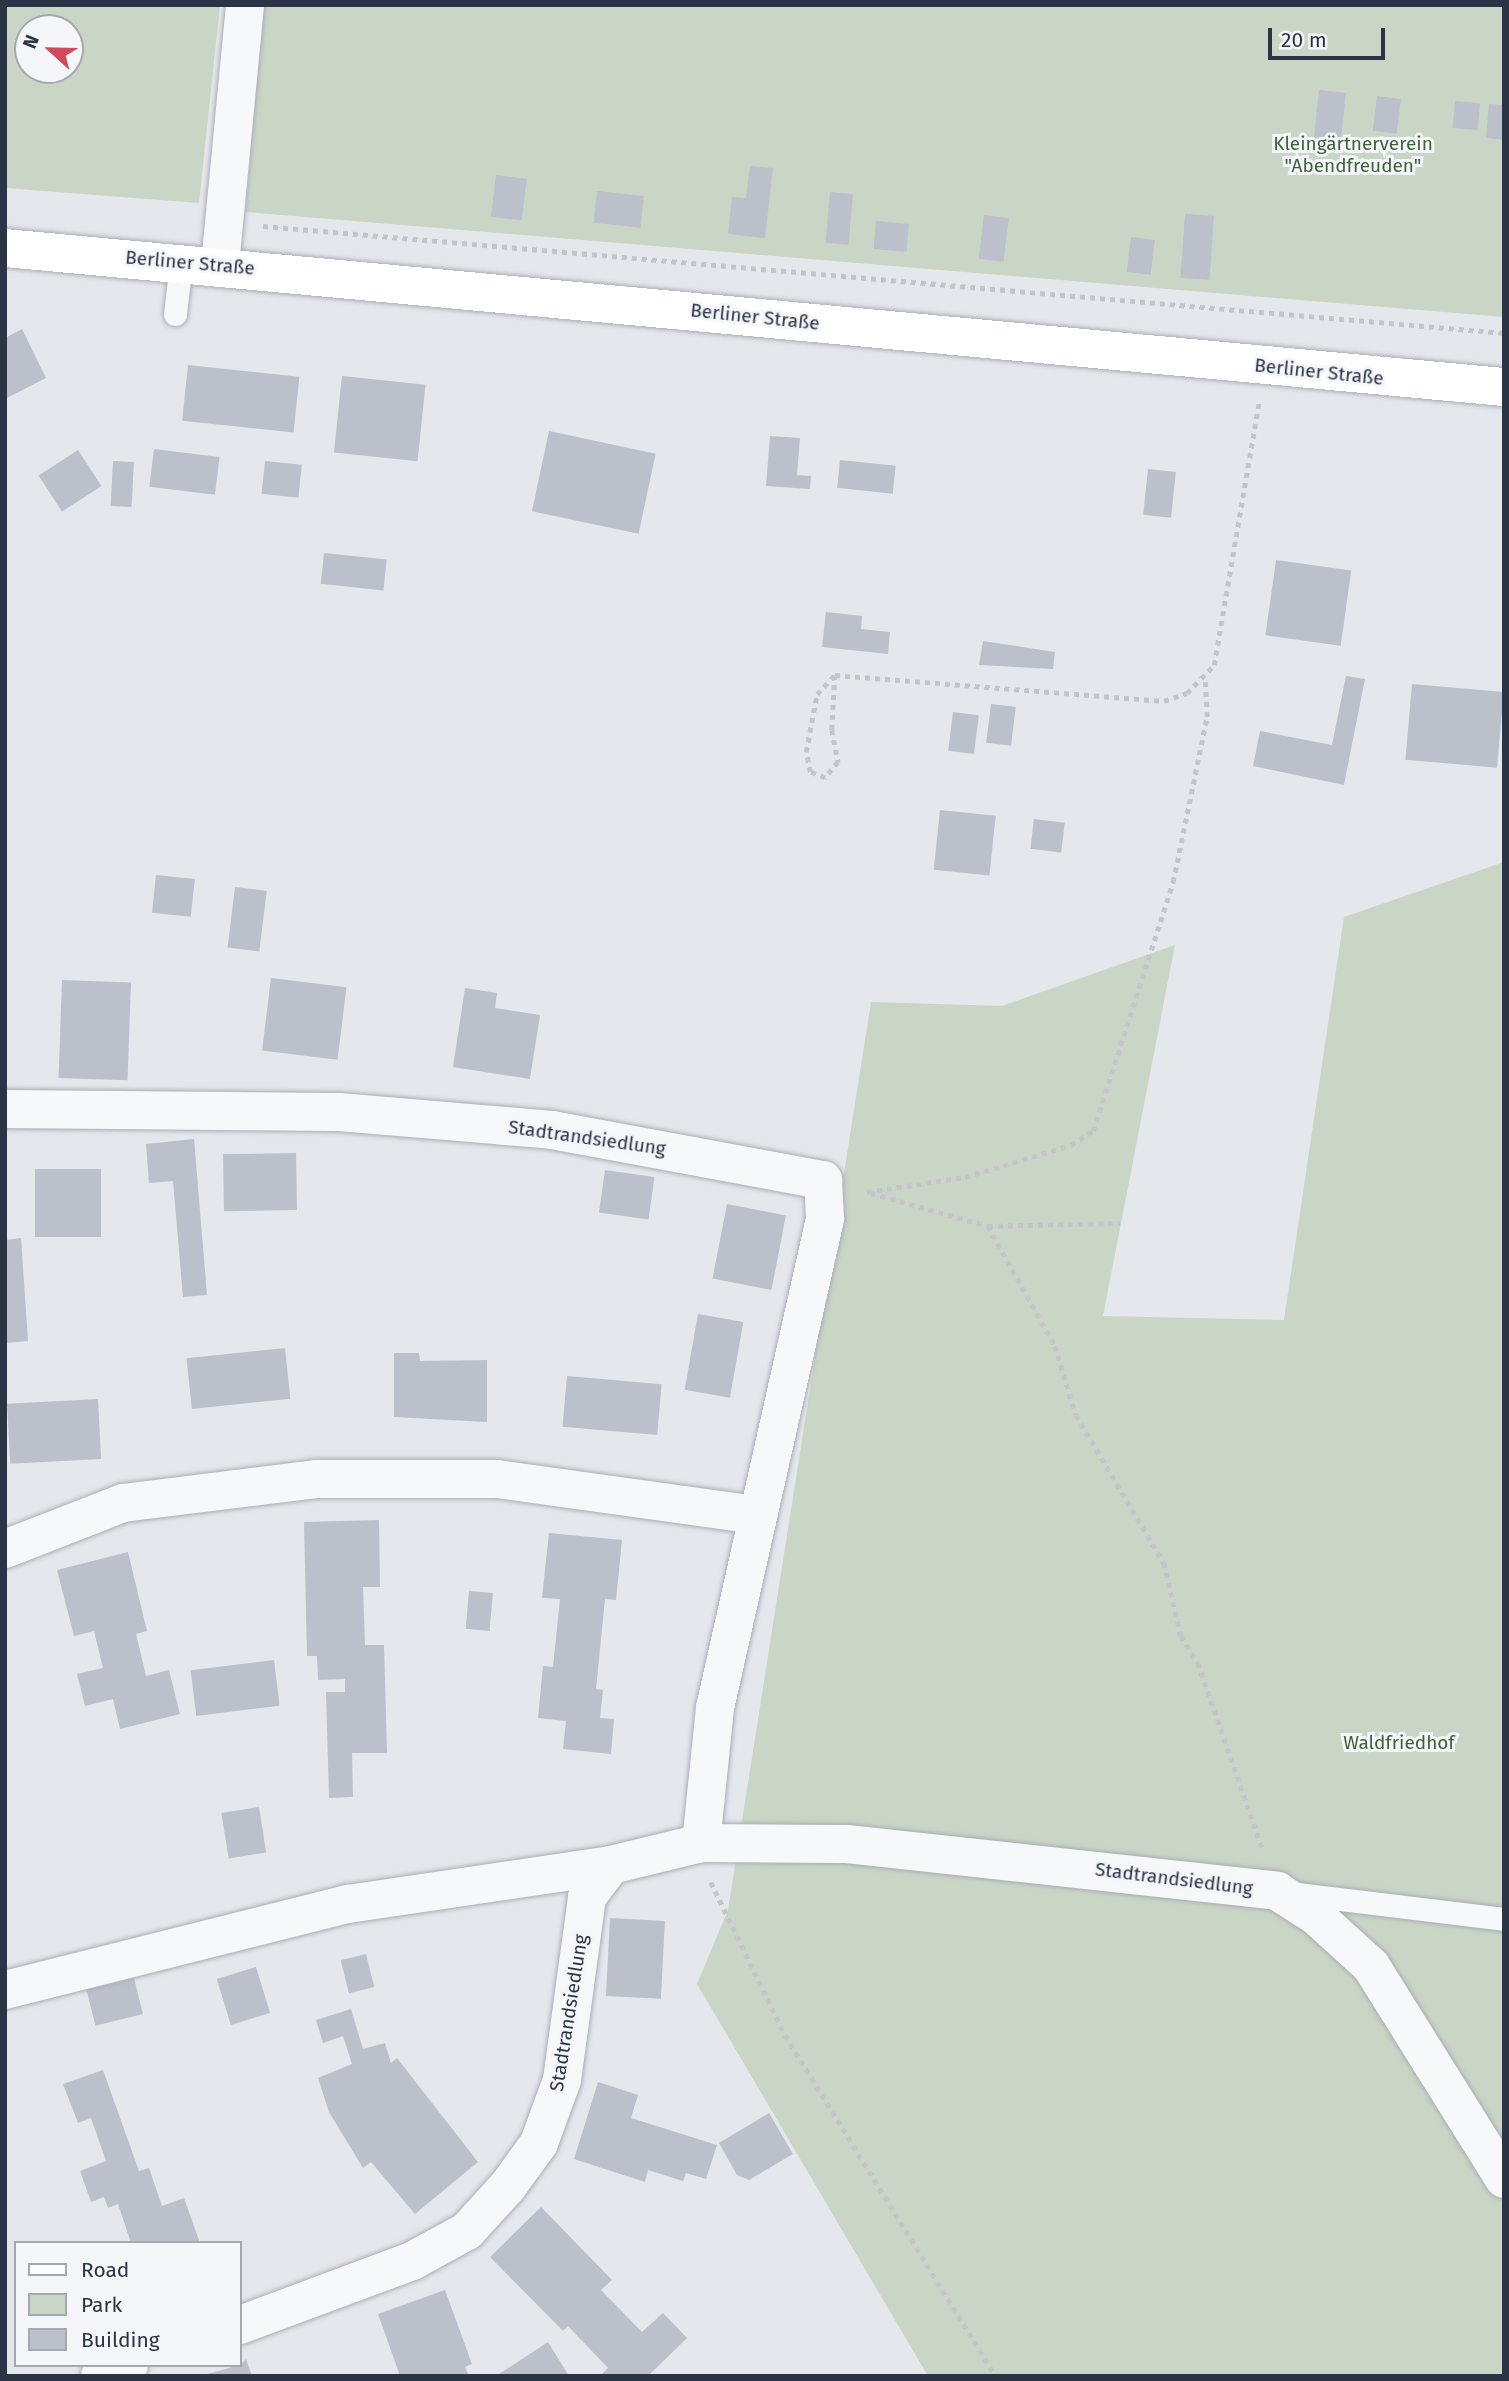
<!DOCTYPE html>
<html>
<head>
<meta charset="utf-8">
<style>
	body { margin:0 }
	#map { position:relative; width:1509px; height:2381px; overflow:hidden; background:#e4e7ec; font-family:"Fira Sans",sans-serif }
	div>[style] { position:absolute }
	.green>* { inset:0; background:#c9d6c5 }
	.building>* { inset:0; background:#bbc0ca; transform-origin:0 0 }
	.path>* { height:4.5px; margin-top:-2.25px; transform-origin:0; background:repeating-linear-gradient(90deg,#c2c5cb 0 5px,transparent 0 10px) }
	.roads { filter:drop-shadow(0 0 2px #a9aeb7) drop-shadow(0 0 2px #a9aeb7) }
	.service>* { height:23px; margin:-11.5px; padding:0 11.5px; transform-origin:11.5px; border-radius:11.5px; background:#f7f8fa }
	.minor>* { height:38px; margin:-19px; padding:0 19px; transform-origin:19px; border-radius:19px; background:#f7f8fa }
	.secondary>* { height:38px; margin:-19px; padding:0 19px; transform-origin:19px; border-radius:19px; background:#fff }
	span { translate:-50% -50%; white-space:nowrap; text-align:center; line-height:1.15; -webkit-text-stroke:6px #f4f6f9; paint-order:stroke }
	.park-label { font-size:19px; color:#3f6138 }
	.street-label { font-size:19px; color:#2b3445 }
	.frame { position:absolute; inset:0; border:7px solid #2b3445; pointer-events:none }
	.legend { position:absolute; left:14px; top:2241px; width:228px; height:126px; box-sizing:border-box; background:#f4f6f9; border:2px solid #a4a8b1; margin:0; padding:9px 12px; list-style:none; font-size:21px; color:#2b3445 }
	.legend li { display:flex; align-items:center; gap:14px; height:35px }
	.legend b { width:35px; border:2px solid #a4a8b1 }
	.north { position:absolute; left:14px; top:14px; width:70px; height:70px; box-sizing:border-box; background:#f4f6f9; border:2px solid #a4a8b1; border-radius:50%; rotate:292deg; font-size:19px; font-weight:700; line-height:28px; text-align:center; color:#2b3445 }
	.north::after { content:''; display:block; margin:auto; width:24px; height:32px; background:#d1495b; clip-path:polygon(50% 0,100% 100%,50% 72%,0 100%) }
	.scale { position:absolute; left:1268px; top:28px; width:117px; height:32px; box-sizing:border-box; border:4px solid #2b3445; border-top:0; padding-left:9px; font-size:21px; line-height:24px; white-space:nowrap; color:#2b3445; -webkit-text-stroke:5px #f4f6f9; paint-order:stroke }
</style>
</head>
<body>
<div id="map">
	<div class="green">
		<div style="clip-path:polygon(evenodd,5px 5px,220px 5px,199px 203px,5px 188px,5px 5px,28px 28px,70px 28px,70px 70px,28px 70px,28px 28px)"></div>
		<div style="clip-path:polygon(262px 5px,1504px 5px,1504px 317px,246px 212px)"></div>
		<div style="clip-path:polygon(1504px 862px,1504px 2376px,928px 2376px,697px 1984px,728px 1910px,871px 1002px,1002px 1006px,1175px 945px,1103px 1316px,1284px 1320px,1344px 917px)"></div>
	</div>
	<div class="building">
		<div style="left:1319px;top:90px;width:27px;height:49px;rotate:6deg"></div>
		<div style="left:1377px;top:96px;width:24px;height:35px;rotate:7deg"></div>
		<div style="left:1455px;top:101px;width:25px;height:27px;rotate:5deg"></div>
		<div style="clip-path:polygon(1489px 104px,1504px 105px,1504px 140px,1486px 138px)"></div>
		<div style="clip-path:polygon(750px 166px,773px 168px,765px 238px,728px 234px,732px 197px,746px 198px)"></div>
		<div style="left:496px;top:175px;width:31px;height:42px;rotate:7deg"></div>
		<div style="left:597px;top:191px;width:47px;height:32px;rotate:6deg"></div>
		<div style="left:830px;top:192px;width:23px;height:51px;rotate:5deg"></div>
		<div style="left:1185px;top:214px;width:29px;height:64px;rotate:4deg"></div>
		<div style="left:984px;top:215px;width:25px;height:44px;rotate:7deg"></div>
		<div style="left:876px;top:221px;width:33px;height:28px;rotate:5deg"></div>
		<div style="left:1131px;top:237px;width:24px;height:35px;rotate:7deg"></div>
		<div style="clip-path:polygon(22px 329px,46px 378px,5px 399px,5px 338px)"></div>
		<div style="left:188px;top:365px;width:112px;height:56px;rotate:6deg"></div>
		<div style="left:342px;top:376px;width:84px;height:77px;rotate:6deg"></div>
		<div style="left:549px;top:431px;width:109px;height:82px;rotate:12deg"></div>
		<div style="clip-path:polygon(770px 436px,800px 438px,797px 475px,811px 476px,810px 489px,766px 486px)"></div>
		<div style="left:154px;top:449px;width:66px;height:38px;rotate:7deg"></div>
		<div style="left:78px;top:450px;width:43px;height:47px;rotate:57deg"></div>
		<div style="left:840px;top:460px;width:56px;height:28px;rotate:6deg"></div>
		<div style="left:113px;top:461px;width:21px;height:45px;rotate:3deg"></div>
		<div style="left:265px;top:461px;width:37px;height:33px;rotate:6deg"></div>
		<div style="left:1148px;top:469px;width:28px;height:46px;rotate:6deg"></div>
		<div style="left:324px;top:553px;width:63px;height:31px;rotate:6deg"></div>
		<div style="left:1276px;top:560px;width:76px;height:76px;rotate:8deg"></div>
		<div style="clip-path:polygon(826px 612px,862px 616px,861px 629px,890px 632px,888px 654px,822px 647px)"></div>
		<div style="clip-path:polygon(983px 641px,1055px 652px,1053px 669px,979px 665px)"></div>
		<div style="clip-path:polygon(1346px 676px,1365px 679px,1344px 785px,1253px 766px,1260px 731px,1332px 745px)"></div>
		<div style="left:1412px;top:684px;width:92px;height:76px;rotate:5deg"></div>
		<div style="left:991px;top:704px;width:25px;height:39px;rotate:7deg"></div>
		<div style="left:953px;top:712px;width:26px;height:39px;rotate:7deg"></div>
		<div style="left:940px;top:810px;width:56px;height:60px;rotate:6deg"></div>
		<div style="left:1034px;top:819px;width:31px;height:30px;rotate:7deg"></div>
		<div style="left:156px;top:875px;width:39px;height:38px;rotate:6deg"></div>
		<div style="left:235px;top:887px;width:32px;height:61px;rotate:7deg"></div>
		<div style="left:271px;top:978px;width:76px;height:73px;rotate:7deg"></div>
		<div style="left:62px;top:980px;width:69px;height:98px;rotate:2deg"></div>
		<div style="clip-path:polygon(465px 988px,497px 993px,495px 1008px,540px 1015px,530px 1079px,453px 1067px)"></div>
		<div style="clip-path:polygon(194px 1139px,207px 1295px,183px 1297px,173px 1181px,149px 1183px,146px 1144px)"></div>
		<div style="left:296px;top:1153px;width:57px;height:73px;rotate:89deg"></div>
		<div style="left:35px;top:1169px;width:66px;height:68px"></div>
		<div style="left:605px;top:1170px;width:50px;height:43px;rotate:8deg"></div>
		<div style="left:727px;top:1204px;width:60px;height:76px;rotate:11deg"></div>
		<div style="clip-path:polygon(21px 1238px,28px 1341px,6px 1343px,5px 1240px)"></div>
		<div style="left:698px;top:1314px;width:46px;height:77px;rotate:10deg"></div>
		<div style="left:285px;top:1348px;width:51px;height:99px;rotate:84deg"></div>
		<div style="clip-path:polygon(394px 1353px,419px 1353px,420px 1361px,487px 1360px,487px 1422px,394px 1417px)"></div>
		<div style="left:567px;top:1376px;width:95px;height:51px;rotate:5deg"></div>
		<div style="left:98px;top:1399px;width:60px;height:91px;rotate:87deg"></div>
		<div style="clip-path:polygon(379px 1520px,380px 1587px,363px 1587px,365px 1645px,384px 1645px,387px 1753px,352px 1753px,353px 1797px,329px 1798px,326px 1692px,345px 1692px,345px 1679px,318px 1680px,317px 1656px,307px 1656px,304px 1522px)"></div>
		<div style="clip-path:polygon(549px 1533px,622px 1540px,616px 1600px,605px 1599px,596px 1689px,603px 1690px,600px 1718px,614px 1719px,611px 1754px,563px 1749px,566px 1721px,538px 1718px,543px 1666px,553px 1667px,560px 1599px,542px 1598px)"></div>
		<div style="clip-path:polygon(128px 1552px,147px 1631px,136px 1634px,146px 1676px,169px 1670px,180px 1714px,120px 1729px,113px 1699px,85px 1706px,77px 1674px,103px 1668px,94px 1631px,74px 1636px,57px 1570px)"></div>
		<div style="left:469px;top:1591px;width:24px;height:38px;rotate:5deg"></div>
		<div style="left:274px;top:1660px;width:46px;height:84px;rotate:83deg"></div>
		<div style="left:259px;top:1807px;width:46px;height:38px;rotate:81deg"></div>
		<div style="left:610px;top:1918px;width:55px;height:78px;rotate:3deg"></div>
		<div style="left:366px;top:1954px;width:34px;height:26px;rotate:76deg"></div>
		<div style="left:256px;top:1967px;width:48px;height:41px;rotate:73deg"></div>
		<div style="left:134px;top:1978px;width:37px;height:49px;rotate:76deg"></div>
		<div style="clip-path:polygon(351px 2009px,363px 2049px,385px 2043px,391px 2063px,397px 2058px,478px 2162px,415px 2214px,371px 2162px,363px 2168px,329px 2112px,318px 2078px,352px 2064px,343px 2036px,323px 2043px,316px 2020px)"></div>
		<div style="clip-path:polygon(103px 2070px,139px 2171px,149px 2168px,162px 2206px,184px 2198px,200px 2243px,131px 2243px,118px 2204px,108px 2208px,104px 2197px,91px 2202px,80px 2171px,106px 2161px,91px 2118px,78px 2123px,63px 2084px)"></div>
		<div style="clip-path:polygon(598px 2082px,638px 2095px,631px 2118px,717px 2145px,706px 2179px,686px 2173px,683px 2181px,648px 2170px,645px 2182px,574px 2159px)"></div>
		<div style="clip-path:polygon(769px 2113px,793px 2154px,749px 2180px,737px 2175px,719px 2143px)"></div>
		<div style="clip-path:polygon(541px 2207px,612px 2280px,601px 2290px,642px 2332px,663px 2313px,687px 2338px,648px 2376px,600px 2376px,608px 2368px,568px 2326px,563px 2331px,490px 2257px)"></div>
		<div style="clip-path:polygon(445px 2290px,472px 2364px,465px 2367px,469px 2376px,400px 2376px,378px 2314px)"></div>
		<div style="clip-path:polygon(548px 2342px,569px 2376px,496px 2376px)"></div>
		<div style="clip-path:polygon(246px 2359px,252px 2376px,200px 2376px,240px 2365px)"></div>
	</div>
	<div class="path">
		<div style="left:263px;top:226px;width:1246px;rotate:4.93deg"></div>
		<div style="left:835px;top:675px;width:55px;rotate:93.1deg"></div>
		<div style="left:832px;top:730px;width:33px;rotate:79deg"></div>
		<div style="left:838px;top:762px;width:21px;rotate:129deg"></div>
		<div style="left:825px;top:778px;width:16px;rotate:-158deg"></div>
		<div style="left:810px;top:772px;width:20px;rotate:-101deg"></div>
		<div style="left:806px;top:752px;width:59px;rotate:-79.3deg"></div>
		<div style="left:817px;top:694px;width:26px;rotate:-47deg"></div>
		<div style="left:835px;top:675px;width:330px;rotate:4.5deg"></div>
		<div style="left:1164px;top:701px;width:24px;rotate:-19deg"></div>
		<div style="left:1187px;top:693px;width:39px;rotate:-46deg"></div>
		<div style="left:1214px;top:665px;width:267px;rotate:-80.3deg"></div>
		<div style="left:867px;top:1192px;width:99px;rotate:-8.7deg"></div>
		<div style="left:965px;top:1177px;width:111px;rotate:-16.8deg"></div>
		<div style="left:1071px;top:1145px;width:26px;rotate:-32deg"></div>
		<div style="left:1093px;top:1131px;width:262px;rotate:-72.2deg"></div>
		<div style="left:1173px;top:882px;width:168px;rotate:-78.4deg"></div>
		<div style="left:1207px;top:717px;width:36px;rotate:-93deg"></div>
		<div style="left:871px;top:1193px;width:122px;rotate:15.8deg"></div>
		<div style="left:988px;top:1226px;width:132px;rotate:-1.3deg"></div>
		<div style="left:988px;top:1226px;width:137px;rotate:60.8deg"></div>
		<div style="left:1055px;top:1346px;width:72px;rotate:73.1deg"></div>
		<div style="left:1076px;top:1415px;width:172px;rotate:59.3deg"></div>
		<div style="left:1164px;top:1563px;width:75px;rotate:76.9deg"></div>
		<div style="left:1181px;top:1636px;width:32px;rotate:58deg"></div>
		<div style="left:1198px;top:1663px;width:199px;rotate:70.9deg"></div>
		<div style="left:711px;top:1882px;width:170px;rotate:64.2deg"></div>
		<div style="left:785px;top:2035px;width:401px;rotate:58.3deg"></div>
	</div>
	<div class="roads">
		<div class="service">
			<div style="left:175px;top:314px;width:52px;rotate:-83.4deg"></div>
			<div style="left:1290px;top:1893px;width:216px;rotate:6.9deg"></div>
		</div>
		<div class="minor">
			<div style="left:220px;top:265px;width:261px;rotate:-84.5deg"></div>
			<div style="left:5px;top:1109px;width:334px;rotate:0.5deg"></div>
			<div style="left:339px;top:1112px;width:214px;rotate:4.8deg"></div>
			<div style="left:552px;top:1130px;width:276px;rotate:10.5deg"></div>
			<div style="left:823px;top:1180px;width:39px;rotate:87deg"></div>
			<div style="left:825px;top:1219px;width:501px;rotate:102.68deg"></div>
			<div style="left:715px;top:1708px;width:136px;rotate:95.9deg"></div>
			<div style="left:5px;top:1549px;width:127px;rotate:-21.3deg"></div>
			<div style="left:123px;top:1503px;width:194px;rotate:-7.1deg"></div>
			<div style="left:316px;top:1479px;width:181px"></div>
			<div style="left:497px;top:1479px;width:262px;rotate:7.9deg"></div>
			<div style="left:5px;top:1990px;width:354px;rotate:-14.1deg"></div>
			<div style="left:348px;top:1904px;width:266px;rotate:-8.4deg"></div>
			<div style="left:611px;top:1865px;width:93px;rotate:-13.7deg"></div>
			<div style="left:701px;top:1843px;width:146px;rotate:0.4deg"></div>
			<div style="left:847px;top:1844px;width:433px;rotate:6.2deg"></div>
			<div style="left:1277px;top:1891px;width:46px;rotate:32.7deg"></div>
			<div style="left:1316px;top:1916px;width:74px;rotate:42.3deg"></div>
			<div style="left:1371px;top:1966px;width:251px;rotate:58deg"></div>
			<div style="left:240px;top:2325px;width:184px;rotate:-20.4deg"></div>
			<div style="left:412px;top:2261px;width:63px;rotate:-28.6deg"></div>
			<div style="left:467px;top:2231px;width:61px;rotate:-47.7deg"></div>
			<div style="left:508px;top:2186px;width:53px;rotate:-54.2deg"></div>
			<div style="left:539px;top:2143px;width:67px;rotate:-69.9deg"></div>
			<div style="left:562px;top:2080px;width:185px;rotate:-82.2deg"></div>
			<div style="left:587px;top:1897px;width:40px;rotate:-53deg"></div>
			<div style="left:100px;top:2376px;width:31px;rotate:-21deg"></div>
		</div>
		<div class="secondary">
			<div style="left:5px;top:248px;width:1505px;rotate:5.3deg"></div>
		</div>
	</div>
	<div class="park-label">
		<span style="left:1353px;top:155px">Kleingärtnerverein<br>"Abendfreuden"</span>
		<span style="left:1399px;top:1743px">Waldfriedhof</span>
	</div>
	<div class="street-label">
		<span style="left:190px;top:263px;rotate:5deg">Berliner Straße</span>
		<span style="left:755px;top:317px;rotate:6deg">Berliner Straße</span>
		<span style="left:1319px;top:372px;rotate:6deg">Berliner Straße</span>
		<span style="left:587px;top:1138px;rotate:8deg">Stadtrandsiedlung</span>
		<span style="left:1174px;top:1879px;rotate:7deg">Stadtrandsiedlung</span>
		<span style="left:569px;top:2013px;rotate:-81deg">Stadtrandsiedlung</span>
	</div>
	<div class="frame"></div>
	<ul class="legend">
	<li><b style="height:9px;background:#fff"></b>Road</li>
	<li><b style="height:19px;background:#c9d6c5"></b>Park</li>
	<li><b style="height:19px;background:#bbc0ca"></b>Building</li>
	</ul>
	<div class="north">N</div>
	<div class="scale">20 m</div>
</div>
</body>
</html>
